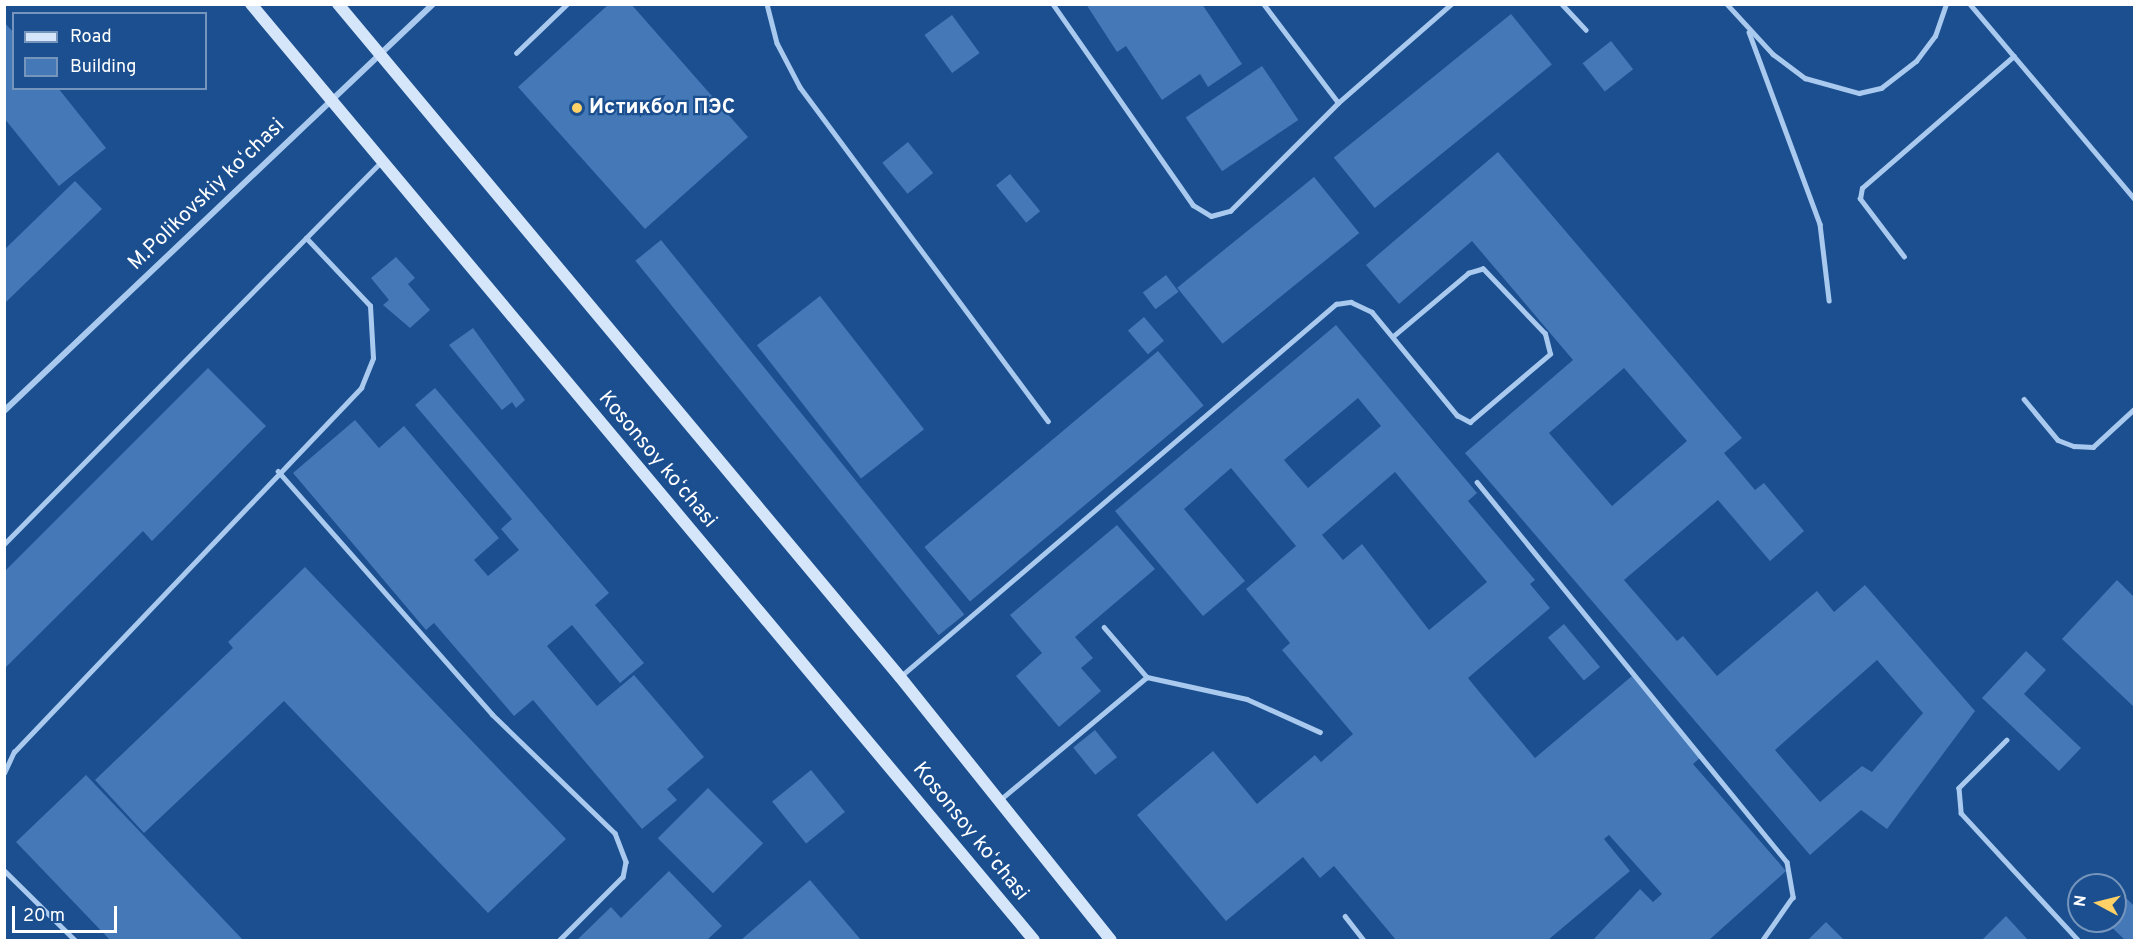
<!DOCTYPE html>
<html>
<head>
<meta charset="utf-8">
<style>
	body { margin:0 }
	#map { position:relative; width:2139px; height:945px; overflow:hidden; background:#1b4f8f; font-family:Overpass,sans-serif }
	div>[style] { position:absolute }
	.building>* { inset:0; background:#4478b7; transform-origin:0 0 }
	.lane>* { height:4.5px; margin:-2.25px; padding:0 2.25px; transform-origin:2.25px; border-radius:2.25px; background:#a9c9ee }
	.street>* { height:6px; margin:-3px; padding:0 3px; transform-origin:3px; border-radius:3px; background:#a9c9ee }
	.secondary>* { height:12px; margin:-6px; padding:0 6px; transform-origin:6px; border-radius:6px; background:#d6e6fa }
	.dots>* { width:16px; height:16px; translate:-50% -50%; box-sizing:border-box; border:3px solid #1b4f8f; border-radius:50% }
	span { translate:-50% -50%; white-space:nowrap; text-align:center; line-height:1.15; -webkit-text-stroke:4.5px #1b4f8f; paint-order:stroke }
	.poi-label { font-size:21px; color:#fff; font-weight:700 }
	.left { translate:0 -50%; text-align:left }
	.street-label { font-size:21px; color:#fff }
	.frame { position:absolute; inset:0; border:6px solid #fff; pointer-events:none }
	.legend { position:absolute; left:12px; top:12px; width:195px; height:78px; box-sizing:border-box; background:#1b4f8f; border:2px solid #7695bc; margin:0; padding:8px 10px; list-style:none; font-size:18px; color:#fff }
	.legend li { display:flex; align-items:center; gap:12px; height:30px }
	.legend b { width:30px; border:2px solid #7695bc }
	.north { position:absolute; left:2067px; top:873px; width:60px; height:60px; box-sizing:border-box; background:#1b4f8f; border:2px solid #7695bc; border-radius:50%; rotate:277deg; font-size:16px; font-weight:700; line-height:24px; text-align:center; color:#fff }
	.north::after { content:''; display:block; margin:auto; width:21px; height:27px; background:#ffd166; clip-path:polygon(50% 0,100% 100%,50% 72%,0 100%) }
	.scale { position:absolute; left:12px; top:906px; width:105px; height:27px; box-sizing:border-box; border:3px solid #fff; border-top:0; padding-left:8px; font-size:18px; line-height:21px; white-space:nowrap; color:#fff; -webkit-text-stroke:4px #1b4f8f; paint-order:stroke }
</style>
</head>
<body>
<div id="map">
	<div class="building">
		<div style="clip-path:polygon(609px 4px,631px 4px,748px 137px,645px 229px,518px 87px)"></div>
		<div style="clip-path:polygon(1086px 4px,1202px 4px,1242px 64px,1208px 87px,1200px 74px,1162px 100px,1126px 46px,1117px 52px)"></div>
		<div style="left:1511px;top:14px;width:65px;height:228px;rotate:51deg"></div>
		<div style="left:952px;top:15px;width:47px;height:34px;rotate:54deg"></div>
		<div style="clip-path:polygon(4px 22px,14px 33px,14px 88px,58px 88px,106px 148px,59px 186px,4px 118px)"></div>
		<div style="left:1611px;top:41px;width:36px;height:36px;rotate:52deg"></div>
		<div style="left:1262px;top:66px;width:65px;height:92px;rotate:56deg"></div>
		<div style="left:908px;top:142px;width:40px;height:33px;rotate:51deg"></div>
		<div style="clip-path:polygon(evenodd,1498px 152px,1742px 438px,1724px 453px,1755px 490px,1764px 483px,1804px 531px,1770px 561px,1718px 500px,1624px 580px,1677px 641px,1683px 636px,1717px 676px,1817px 591px,1834px 612px,1865px 585px,1975px 711px,1887px 829px,1861px 810px,1810px 855px,1465px 453px,1573px 360px,1472px 241px,1399px 304px,1366px 265px,1498px 152px,1624px 368px,1687px 441px,1612px 506px,1549px 433px,1624px 368px,1498px 152px,1877px 660px,1923px 713px,1872px 772px,1862px 766px,1820px 802px,1775px 750px,1877px 660px)"></div>
		<div style="left:1010px;top:174px;width:48px;height:18px;rotate:51deg"></div>
		<div style="left:1314px;top:177px;width:72px;height:176px;rotate:51deg"></div>
		<div style="clip-path:polygon(75px 181px,102px 209px,6px 302px,4px 250px)"></div>
		<div style="left:661px;top:240px;width:482px;height:33px;rotate:51deg"></div>
		<div style="clip-path:polygon(396px 257px,415px 278px,408px 284px,430px 310px,410px 328px,383px 305px,389px 300px,371px 278px)"></div>
		<div style="left:1166px;top:275px;width:21px;height:29px;rotate:53deg"></div>
		<div style="left:820px;top:296px;width:169px;height:80px;rotate:52deg"></div>
		<div style="left:1144px;top:317px;width:31px;height:21px;rotate:50deg"></div>
		<div style="clip-path:polygon(evenodd,1336px 325px,1477px 493px,1468px 501px,1535px 580px,1530px 584px,1550px 608px,1468px 678px,1481px 694px,1535px 758px,1632px 676px,1701px 757px,1693px 764px,1786px 871px,1709px 940px,1593px 940px,1640px 889px,1653px 902px,1662px 894px,1609px 835px,1604px 839px,1630px 871px,1548px 940px,1396px 940px,1334px 866px,1320px 878px,1303px 857px,1226px 921px,1137px 815px,1213px 751px,1257px 804px,1315px 755px,1321px 762px,1353px 734px,1282px 650px,1290px 643px,1246px 589px,1296px 546px,1231px 468px,1184px 509px,1245px 581px,1203px 616px,1115px 511px,1336px 325px,1358px 398px,1381px 426px,1308px 488px,1284px 460px,1358px 398px,1336px 325px,1395px 472px,1487px 582px,1429px 630px,1362px 544px,1343px 560px,1322px 535px,1395px 472px)"></div>
		<div style="clip-path:polygon(473px 328px,525px 400px,516px 408px,512px 402px,502px 410px,449px 345px)"></div>
		<div style="left:1158px;top:351px;width:71px;height:305px;rotate:50deg"></div>
		<div style="clip-path:polygon(208px 368px,266px 426px,152px 541px,143px 531px,4px 669px,4px 572px)"></div>
		<div style="clip-path:polygon(435px 388px,609px 593px,595px 605px,644px 663px,620px 683px,572px 625px,547px 646px,597px 706px,634px 675px,704px 757px,667px 789px,677px 800px,642px 829px,533px 700px,514px 716px,434px 623px,426px 630px,293px 473px,355px 420px,379px 448px,404px 426px,499px 538px,474px 560px,488px 576px,519px 550px,501px 529px,512px 519px,415px 405px)"></div>
		<div style="clip-path:polygon(1117px 525px,1155px 569px,1075px 637px,1093px 658px,1081px 668px,1101px 691px,1059px 727px,1016px 676px,1042px 653px,1010px 615px)"></div>
		<div style="clip-path:polygon(305px 567px,566px 839px,488px 913px,284px 701px,144px 833px,95px 780px,233px 648px,228px 642px)"></div>
		<div style="clip-path:polygon(2117px 580px,2134px 597px,2134px 707px,2062px 639px)"></div>
		<div style="left:1564px;top:624px;width:56px;height:21px;rotate:50deg"></div>
		<div style="clip-path:polygon(2026px 651px,2046px 670px,2024px 694px,2081px 748px,2059px 771px,1982px 698px)"></div>
		<div style="left:1095px;top:730px;width:35px;height:28px;rotate:51deg"></div>
		<div style="left:811px;top:770px;width:54px;height:50px;rotate:51deg"></div>
		<div style="clip-path:polygon(86px 775px,243px 940px,110px 940px,16px 842px)"></div>
		<div style="left:708px;top:788px;width:78px;height:71px;rotate:45deg"></div>
		<div style="clip-path:polygon(669px 871px,722px 926px,707px 940px,577px 940px,611px 907px,621px 918px)"></div>
		<div style="clip-path:polygon(810px 880px,861px 940px,741px 940px)"></div>
		<div style="clip-path:polygon(2115px 887px,2134px 906px,2134px 940px,2125px 940px,2105px 921px,2115px 921px)"></div>
		<div style="clip-path:polygon(2006px 916px,2028px 940px,1982px 940px)"></div>
		<div style="clip-path:polygon(1826px 922px,1844px 940px,1808px 940px)"></div>
	</div>
	<div class="lane">
		<div style="left:767px;top:4px;width:40px;rotate:75.6deg"></div>
		<div style="left:777px;top:43px;width:50px;rotate:62.4deg"></div>
		<div style="left:800px;top:87px;width:416px;rotate:53.4deg"></div>
		<div style="left:1053px;top:4px;width:245px;rotate:55.1deg"></div>
		<div style="left:1193px;top:205px;width:21px;rotate:31deg"></div>
		<div style="left:1211px;top:216px;width:20px;rotate:-15deg"></div>
		<div style="left:1230px;top:211px;width:153px;rotate:-45deg"></div>
		<div style="left:1338px;top:103px;width:124px;rotate:-127.1deg"></div>
		<div style="left:1562px;top:4px;width:35px;rotate:47deg"></div>
		<div style="left:1727px;top:4px;width:68px;rotate:47.4deg"></div>
		<div style="left:1773px;top:54px;width:40px;rotate:37deg"></div>
		<div style="left:1805px;top:78px;width:56px;rotate:15.5deg"></div>
		<div style="left:1859px;top:93px;width:23px;rotate:-13deg"></div>
		<div style="left:1881px;top:88px;width:44px;rotate:-37.6deg"></div>
		<div style="left:1916px;top:61px;width:31px;rotate:-53deg"></div>
		<div style="left:1935px;top:36px;width:34px;rotate:-71deg"></div>
		<div style="left:1970px;top:4px;width:254px;rotate:49.8deg"></div>
		<div style="left:1749px;top:32px;width:205px;rotate:69.7deg"></div>
		<div style="left:1820px;top:224px;width:77px;rotate:83.2deg"></div>
		<div style="left:516px;top:53px;width:71px;rotate:-43.9deg"></div>
		<div style="left:1338px;top:103px;width:150px;rotate:-41.2deg"></div>
		<div style="left:1904px;top:257px;width:73px;rotate:-127.2deg"></div>
		<div style="left:1860px;top:199px;width:11px;rotate:-80deg"></div>
		<div style="left:1862px;top:188px;width:201px;rotate:-41deg"></div>
		<div style="left:2024px;top:399px;width:53px;rotate:50.3deg"></div>
		<div style="left:2058px;top:440px;width:17px;rotate:21deg"></div>
		<div style="left:2074px;top:446px;width:19px;rotate:3deg"></div>
		<div style="left:2093px;top:447px;width:56px;rotate:-42.8deg"></div>
		<div style="left:278px;top:471px;width:324px;rotate:48.6deg"></div>
		<div style="left:492px;top:714px;width:171px;rotate:44.1deg"></div>
		<div style="left:615px;top:833px;width:31px;rotate:69deg"></div>
		<div style="left:626px;top:862px;width:15px;rotate:101deg"></div>
		<div style="left:623px;top:877px;width:89px;rotate:135deg"></div>
		<div style="left:1477px;top:482px;width:490px;rotate:50.8deg"></div>
		<div style="left:1787px;top:862px;width:36px;rotate:80deg"></div>
		<div style="left:1793px;top:897px;width:52px;rotate:124.9deg"></div>
		<div style="left:4px;top:544px;width:535px;rotate:-45.38deg"></div>
		<div style="left:1104px;top:627px;width:66px;rotate:49.3deg"></div>
		<div style="left:900px;top:677px;width:574px;rotate:-40.55deg"></div>
		<div style="left:1336px;top:304px;width:15px;rotate:-8deg"></div>
		<div style="left:1351px;top:302px;width:23px;rotate:25deg"></div>
		<div style="left:1372px;top:312px;width:134px;rotate:50.5deg"></div>
		<div style="left:1457px;top:415px;width:15px;rotate:28deg"></div>
		<div style="left:1470px;top:422px;width:105px;rotate:-40.4deg"></div>
		<div style="left:1550px;top:354px;width:21px;rotate:-104deg"></div>
		<div style="left:1545px;top:334px;width:90px;rotate:-133.6deg"></div>
		<div style="left:1483px;top:269px;width:15px;rotate:164deg"></div>
		<div style="left:1469px;top:273px;width:99px;rotate:139.9deg"></div>
		<div style="left:2007px;top:740px;width:68px;rotate:135deg"></div>
		<div style="left:1959px;top:788px;width:25px;rotate:85deg"></div>
		<div style="left:1961px;top:813px;width:173px;rotate:47.3deg"></div>
		<div style="left:4px;top:773px;width:23px;rotate:-65deg"></div>
		<div style="left:14px;top:752px;width:503px;rotate:-46.37deg"></div>
		<div style="left:361px;top:388px;width:32px;rotate:-68deg"></div>
		<div style="left:373px;top:358px;width:52px;rotate:-93.3deg"></div>
		<div style="left:370px;top:306px;width:93px;rotate:-133.3deg"></div>
		<div style="left:1001px;top:799px;width:190px;rotate:-39.9deg"></div>
		<div style="left:1147px;top:677px;width:102px;rotate:12.4deg"></div>
		<div style="left:1247px;top:699px;width:80px;rotate:24.3deg"></div>
		<div style="left:4px;top:870px;width:100px;rotate:44.6deg"></div>
		<div style="left:1345px;top:916px;width:31px;rotate:52deg"></div>
	</div>
	<div class="street">
		<div style="left:4px;top:411px;width:591px;rotate:-43.49deg"></div>
	</div>
	<div class="secondary">
		<div style="left:251px;top:4px;width:1220px;rotate:50.09deg"></div>
		<div style="left:338px;top:4px;width:877px;rotate:50.14deg"></div>
		<div style="left:900px;top:677px;width:337px;rotate:51.3deg"></div>
	</div>
	<div class="dots">
		<div style="left:577px;top:108px;background:#ffd166"></div>
	</div>
	<div class="poi-label">
		<span class="left" style="left:589px;top:108px">Истикбол ПЭС</span>
	</div>
	<div class="street-label">
		<span style="left:207px;top:195px;rotate:-44deg">M.Polikovskiy koʻchasi</span>
		<span style="left:657px;top:460px;rotate:50deg">Kosonsoy koʻchasi</span>
		<span style="left:970px;top:832px;rotate:51deg">Kosonsoy koʻchasi</span>
	</div>
	<div class="frame"></div>
	<ul class="legend">
	<li><b style="height:8px;background:#d6e6fa"></b>Road</li>
	<li><b style="height:16px;background:#4478b7"></b>Building</li>
	</ul>
	<div class="north">N</div>
	<div class="scale">20 m</div>
</div>
</body>
</html>
